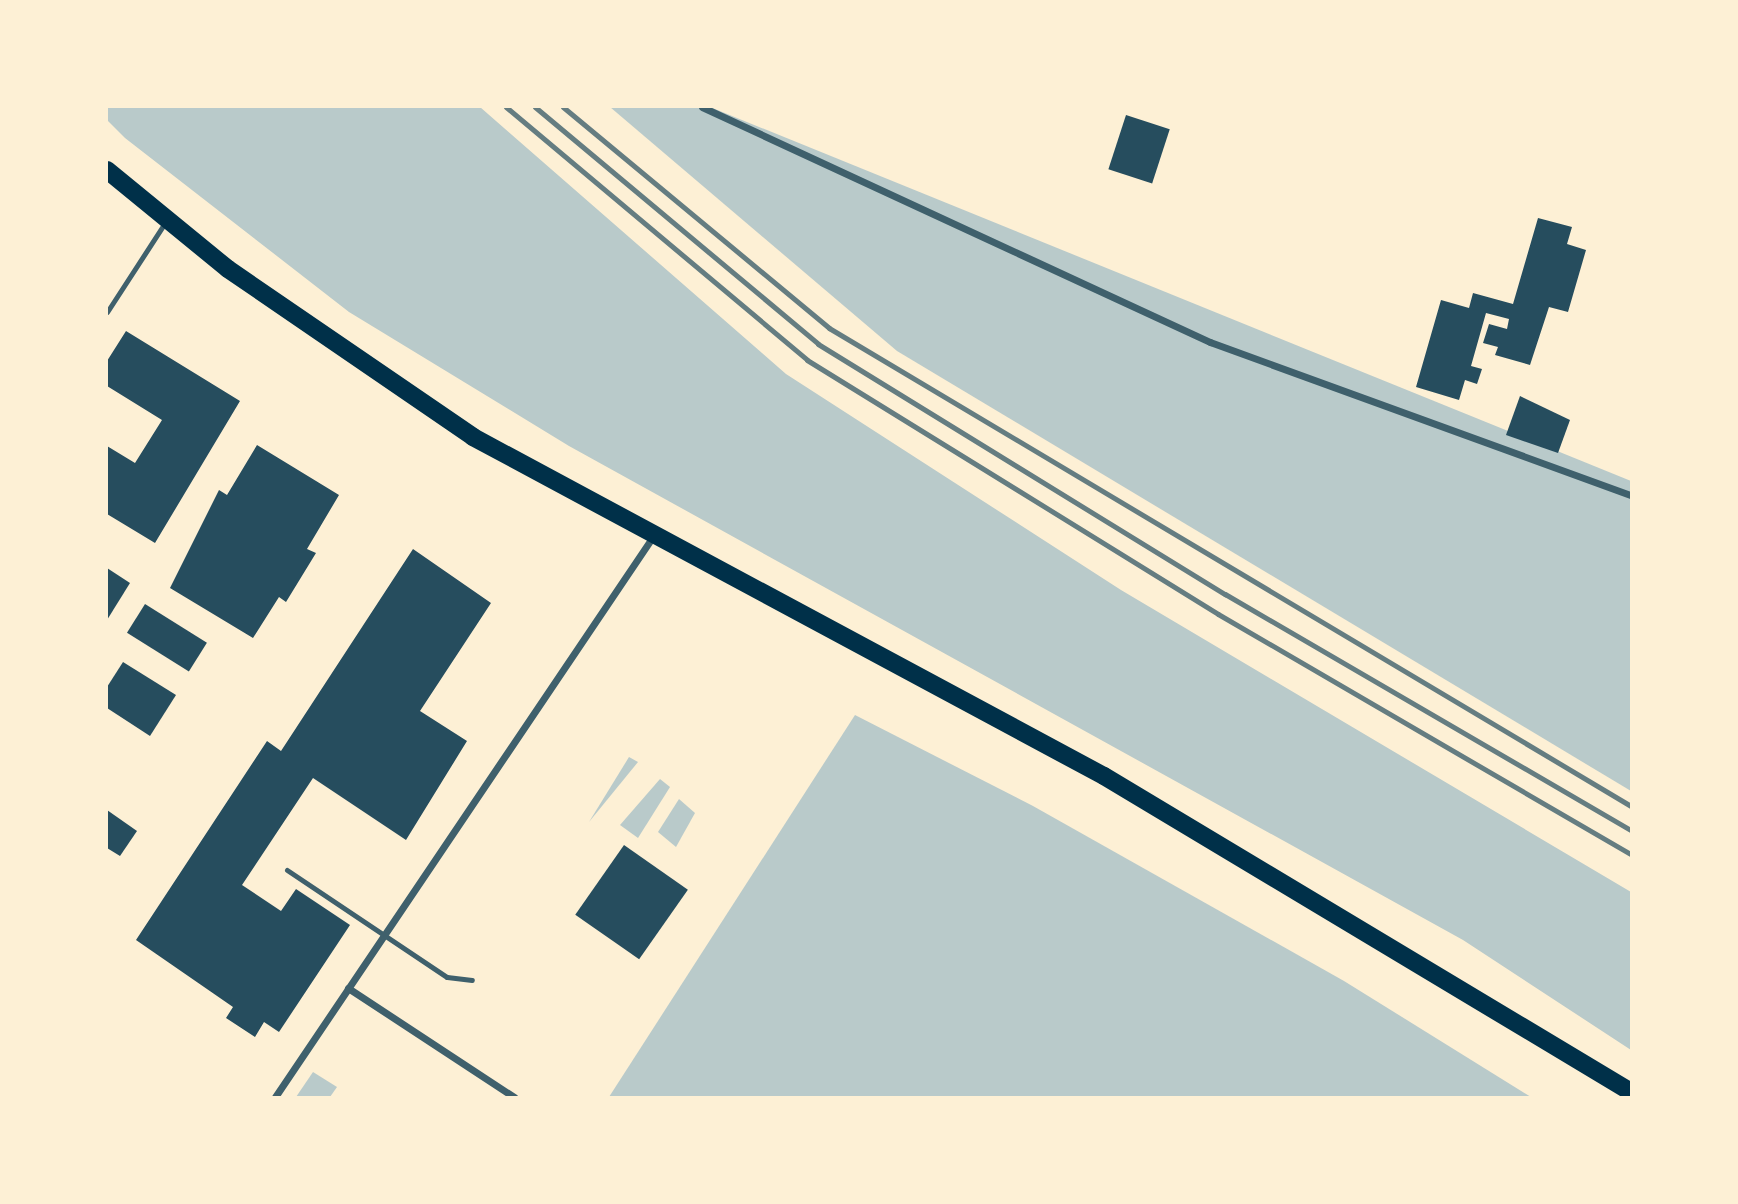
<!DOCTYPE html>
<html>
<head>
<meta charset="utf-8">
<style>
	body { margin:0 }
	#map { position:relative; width:1738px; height:1204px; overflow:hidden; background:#fdf0d5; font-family:Cabin,sans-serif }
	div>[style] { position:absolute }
	.green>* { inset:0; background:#b9caca }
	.building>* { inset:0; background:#264d5e; transform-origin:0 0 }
	.service>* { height:5px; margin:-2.5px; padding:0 2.5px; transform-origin:2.5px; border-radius:2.5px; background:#3f606c }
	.minor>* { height:7px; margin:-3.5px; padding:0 3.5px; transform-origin:3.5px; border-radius:3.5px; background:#3f606c }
	.primary>* { height:18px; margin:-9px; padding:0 9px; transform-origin:9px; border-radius:9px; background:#003049 }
	.rail>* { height:5px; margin:-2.5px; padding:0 2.5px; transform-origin:2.5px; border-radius:2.5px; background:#657d81 }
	span { translate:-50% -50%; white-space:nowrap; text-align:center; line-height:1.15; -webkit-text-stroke:7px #fdf0d5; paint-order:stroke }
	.frame { position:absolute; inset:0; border:108px solid #fdf0d5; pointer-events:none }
</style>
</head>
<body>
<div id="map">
	<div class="green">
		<div style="clip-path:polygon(107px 107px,480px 107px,786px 374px,1121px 590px,1631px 892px,1631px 1050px,1463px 940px,569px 446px,349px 312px,125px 138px,107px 120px)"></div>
		<div style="clip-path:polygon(610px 107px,710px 107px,1631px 481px,1631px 791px,897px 351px)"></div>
		<div style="clip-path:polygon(855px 715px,1033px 806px,1344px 981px,1531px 1097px,609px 1097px)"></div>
		<div style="clip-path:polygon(629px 757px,638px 762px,589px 822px)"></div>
		<div style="clip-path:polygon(660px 779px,670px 787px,638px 838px,620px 825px)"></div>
		<div style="clip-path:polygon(679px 799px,695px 813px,676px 847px,658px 832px)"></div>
		<div style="clip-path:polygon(313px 1072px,337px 1087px,330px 1097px,296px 1097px)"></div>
	</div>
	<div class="building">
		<div style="left:1126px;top:115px;width:46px;height:57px;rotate:18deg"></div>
		<div style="clip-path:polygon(1538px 218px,1572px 227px,1567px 244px,1586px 250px,1568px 312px,1549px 307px,1530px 365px,1495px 355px,1498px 347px,1483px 343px,1489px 324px,1507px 329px,1509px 319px,1486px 313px,1471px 366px,1482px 369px,1477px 384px,1465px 380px,1459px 400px,1416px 387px,1441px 300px,1469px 308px,1473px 293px,1513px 304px)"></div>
		<div style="clip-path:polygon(126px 331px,240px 401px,155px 543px,107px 514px,107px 446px,135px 463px,162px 420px,107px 386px,107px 361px)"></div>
		<div style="clip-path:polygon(1520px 396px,1570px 420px,1558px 453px,1506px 435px)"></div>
		<div style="clip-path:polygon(257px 445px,339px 495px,307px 549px,316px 553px,286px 602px,279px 597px,253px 638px,170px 588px,219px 490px,227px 495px)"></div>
		<div style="clip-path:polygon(413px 549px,491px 603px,420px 711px,467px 741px,406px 840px,313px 778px,242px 885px,281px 911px,296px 889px,350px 925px,279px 1032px,264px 1022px,255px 1037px,226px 1018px,233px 1007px,136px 940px,267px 741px,281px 751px)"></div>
		<div style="clip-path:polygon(107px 568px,130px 583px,107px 620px)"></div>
		<div style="left:145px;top:604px;width:73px;height:34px;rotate:32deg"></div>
		<div style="clip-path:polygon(123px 662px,176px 695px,150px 736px,107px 708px,107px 687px)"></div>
		<div style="clip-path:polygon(107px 810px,137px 831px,120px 856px,107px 848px)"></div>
		<div style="left:624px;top:845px;width:78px;height:85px;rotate:35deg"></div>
	</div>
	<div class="service">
		<div style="left:107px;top:312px;width:108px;rotate:-57deg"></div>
		<div style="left:287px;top:870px;width:192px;rotate:33.8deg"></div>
		<div style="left:447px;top:977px;width:25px;rotate:7deg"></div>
	</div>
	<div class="minor">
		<div style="left:702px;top:107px;width:560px;rotate:24.83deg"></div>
		<div style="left:1210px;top:342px;width:448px;rotate:20deg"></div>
		<div style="left:348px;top:988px;width:199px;rotate:33.3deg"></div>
		<div style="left:275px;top:1097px;width:678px;rotate:-56.01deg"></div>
	</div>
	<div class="primary">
		<div style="left:107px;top:170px;width:156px;rotate:39.3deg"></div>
		<div style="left:228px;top:269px;width:297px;rotate:34.4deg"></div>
		<div style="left:473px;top:437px;width:716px;rotate:28.25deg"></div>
		<div style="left:1104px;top:776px;width:614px;rotate:30.95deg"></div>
	</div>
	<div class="rail">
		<div style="left:506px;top:107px;width:393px;rotate:40deg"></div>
		<div style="left:807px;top:360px;width:483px;rotate:31.7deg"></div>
		<div style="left:1218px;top:614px;width:478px;rotate:30.2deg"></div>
		<div style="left:535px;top:107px;width:369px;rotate:39.9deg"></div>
		<div style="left:818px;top:344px;width:478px;rotate:31.6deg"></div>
		<div style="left:1225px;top:594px;width:470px;rotate:30.2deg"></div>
		<div style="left:563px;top:107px;width:346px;rotate:39.7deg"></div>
		<div style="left:829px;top:328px;width:934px;rotate:30.8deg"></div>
	</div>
	<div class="frame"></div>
</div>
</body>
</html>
